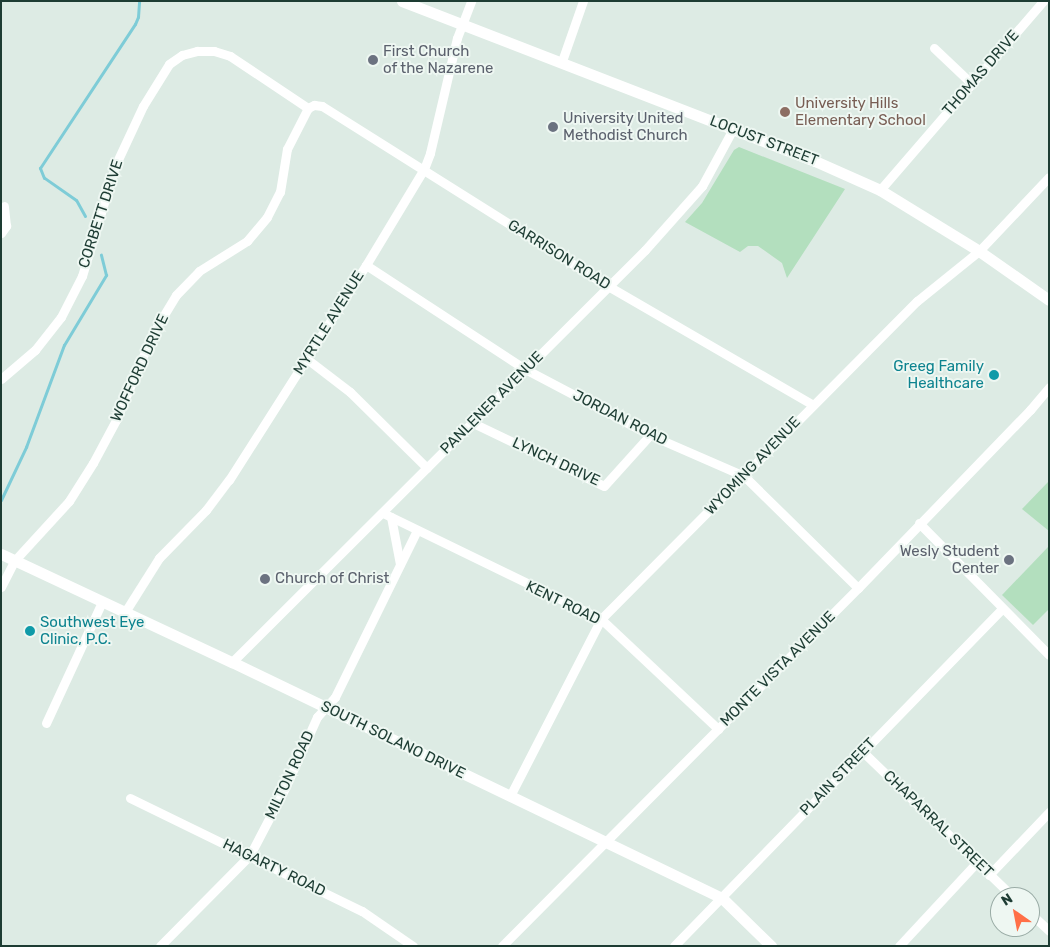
<!DOCTYPE html>
<html>
<head>
<meta charset="utf-8">
<style>
	body { margin:0 }
	#map { position:relative; width:1050px; height:947px; overflow:hidden; background:#ddebe4; font-family:Rubik,sans-serif }
	div>[style] { position:absolute }
	.green>* { inset:0; background:#b3dfbe }
	.stream>* { height:3px; margin:-1.5px; padding:0 1.5px; transform-origin:1.5px; border-radius:1.5px; background:#7eccd7 }
	.minor>* { height:9px; margin:-4.5px; padding:0 4.5px; transform-origin:4.5px; border-radius:4.5px; background:#fff }
	.tertiary>* { height:11px; margin:-5.5px; padding:0 5.5px; transform-origin:5.5px; border-radius:5.5px; background:#fff }
	.dots>* { width:14px; height:14px; translate:-50% -50%; box-sizing:border-box; border:2px solid #eef7f2; border-radius:50% }
	span { translate:-50% -50%; white-space:nowrap; text-align:center; line-height:1.15; -webkit-text-stroke:4px #eef7f2; paint-order:stroke }
	.worship-label { font-size:15px; color:#5b616d }
	.left { translate:0 -50%; text-align:left }
	.right { translate:-100% -50%; text-align:right }
	.street-label { font-size:15px; color:#1d3c33 }
	.education-label { font-size:15px; color:#785e54 }
	.culture-label { font-size:15px; color:#0d838f }
	.frame { position:absolute; inset:0; border:2px solid #1d3c33; pointer-events:none }
	.north { position:absolute; left:990px; top:887px; width:50px; height:50px; box-sizing:border-box; background:#eef7f2; border:1px solid #9aaca6; border-radius:50%; rotate:327deg; font-size:14px; font-weight:700; line-height:20px; text-align:center; color:#1d3c33 }
	.north::after { content:''; display:block; margin:auto; width:18px; height:22px; background:#ff6f47; clip-path:polygon(50% 0,100% 100%,50% 72%,0 100%) }
</style>
</head>
<body>
<div id="map">
	<div class="green">
		<div style="clip-path:polygon(739px 147px,845px 189px,787px 278px,782px 263px,758px 246px,748px 246px,740px 252px,685px 222px,702px 203px,734px 150px)"></div>
		<div style="clip-path:polygon(1049px 481px,1049px 531px,1022px 509px)"></div>
		<div style="clip-path:polygon(1049px 546px,1049px 609px,1033px 625px,1002px 595px)"></div>
	</div>
	<div class="stream">
		<div style="left:85px;top:216px;width:18px;rotate:-119deg"></div>
		<div style="left:76px;top:200px;width:39px;rotate:-145deg"></div>
		<div style="left:44px;top:178px;width:11px;rotate:-112deg"></div>
		<div style="left:40px;top:168px;width:173px;rotate:-56.6deg"></div>
		<div style="left:135px;top:24px;width:8px;rotate:-67deg"></div>
		<div style="left:138px;top:17px;width:16px;rotate:-86deg"></div>
		<div style="left:1px;top:500px;width:59px;rotate:-64.7deg"></div>
		<div style="left:26px;top:447px;width:109px;rotate:-69.6deg"></div>
		<div style="left:64px;top:345px;width:82px;rotate:-59deg"></div>
		<div style="left:106px;top:275px;width:21px;rotate:-104deg"></div>
	</div>
	<div class="minor">
		<div style="left:934px;top:48px;width:52px;rotate:43.5deg"></div>
		<div style="left:562px;top:61px;width:64px;rotate:-70.7deg"></div>
		<div style="left:308px;top:108px;width:7px;rotate:-27deg"></div>
		<div style="left:314px;top:105px;width:8px;rotate:7deg"></div>
		<div style="left:322px;top:106px;width:338px;rotate:32.2deg"></div>
		<div style="left:608px;top:286px;width:237px;rotate:30.1deg"></div>
		<div style="left:880px;top:190px;width:250px;rotate:-49.2deg"></div>
		<div style="left:1px;top:233px;width:9px;rotate:-54deg"></div>
		<div style="left:6px;top:226px;width:20px;rotate:-96deg"></div>
		<div style="left:366px;top:265px;width:190px;rotate:33.2deg"></div>
		<div style="left:525px;top:369px;width:141px;rotate:27.8deg"></div>
		<div style="left:650px;top:435px;width:103px;rotate:23.6deg"></div>
		<div style="left:744px;top:476px;width:160px;rotate:44.5deg"></div>
		<div style="left:307px;top:359px;width:54px;rotate:37.5deg"></div>
		<div style="left:350px;top:392px;width:108px;rotate:44.6deg"></div>
		<div style="left:1px;top:379px;width:45px;rotate:-40.5deg"></div>
		<div style="left:35px;top:350px;width:42px;rotate:-51.8deg"></div>
		<div style="left:61px;top:317px;width:46px;rotate:-62.9deg"></div>
		<div style="left:82px;top:276px;width:115px;rotate:-73.3deg"></div>
		<div style="left:115px;top:166px;width:66px;rotate:-65deg"></div>
		<div style="left:143px;top:106px;width:49px;rotate:-58.2deg"></div>
		<div style="left:169px;top:64px;width:16px;rotate:-35deg"></div>
		<div style="left:182px;top:55px;width:16px;rotate:-15deg"></div>
		<div style="left:197px;top:51px;width:17px"></div>
		<div style="left:214px;top:51px;width:17px;rotate:17deg"></div>
		<div style="left:230px;top:56px;width:94px;rotate:33.7deg"></div>
		<div style="left:473px;top:423px;width:145px;rotate:25.7deg"></div>
		<div style="left:604px;top:486px;width:69px;rotate:-48deg"></div>
		<div style="left:383px;top:513px;width:242px;rotate:25.9deg"></div>
		<div style="left:601px;top:619px;width:161px;rotate:43.2deg"></div>
		<div style="left:391px;top:517px;width:48px;rotate:79.2deg"></div>
		<div style="left:919px;top:523px;width:185px;rotate:45.4deg"></div>
		<div style="left:1px;top:587px;width:30px;rotate:-63deg"></div>
		<div style="left:15px;top:560px;width:80px;rotate:-47.5deg"></div>
		<div style="left:69px;top:501px;width:45px;rotate:-57.7deg"></div>
		<div style="left:93px;top:463px;width:49px;rotate:-61.9deg"></div>
		<div style="left:116px;top:420px;width:95px;rotate:-67deg"></div>
		<div style="left:153px;top:333px;width:44px;rotate:-58.8deg"></div>
		<div style="left:176px;top:295px;width:33px;rotate:-46deg"></div>
		<div style="left:199px;top:271px;width:57px;rotate:-32deg"></div>
		<div style="left:247px;top:241px;width:31px;rotate:-50deg"></div>
		<div style="left:267px;top:217px;width:28px;rotate:-63deg"></div>
		<div style="left:280px;top:192px;width:44px;rotate:-80.8deg"></div>
		<div style="left:287px;top:149px;width:46px;rotate:-62.9deg"></div>
		<div style="left:125px;top:612px;width:64px;rotate:-57.8deg"></div>
		<div style="left:159px;top:558px;width:67px;rotate:-45.6deg"></div>
		<div style="left:206px;top:510px;width:38px;rotate:-53deg"></div>
		<div style="left:229px;top:480px;width:255px;rotate:-57.5deg"></div>
		<div style="left:366px;top:265px;width:112px;rotate:-58.9deg"></div>
		<div style="left:424px;top:169px;width:17px;rotate:-69deg"></div>
		<div style="left:430px;top:153px;width:118px;rotate:-76.8deg"></div>
		<div style="left:457px;top:38px;width:40px;rotate:-69deg"></div>
		<div style="left:232px;top:662px;width:583px;rotate:-44.93deg"></div>
		<div style="left:645px;top:250px;width:86px;rotate:-48.3deg"></div>
		<div style="left:702px;top:186px;width:65px;rotate:-61.5deg"></div>
		<div style="left:46px;top:723px;width:133px;rotate:-65.2deg"></div>
		<div style="left:863px;top:752px;width:209px;rotate:44deg"></div>
		<div style="left:510px;top:796px;width:199px;rotate:-62.8deg"></div>
		<div style="left:601px;top:619px;width:448px;rotate:-45.2deg"></div>
		<div style="left:917px;top:301px;width:80px;rotate:-38.9deg"></div>
		<div style="left:979px;top:251px;width:102px;rotate:-46.6deg"></div>
		<div style="left:130px;top:798px;width:258px;rotate:26deg"></div>
		<div style="left:362px;top:911px;width:62px;rotate:34.5deg"></div>
		<div style="left:989px;top:875px;width:87px;rotate:-46.4deg"></div>
		<div style="left:1030px;top:913px;width:26px;rotate:43deg"></div>
		<div style="left:160px;top:946px;width:128px;rotate:-45.3deg"></div>
		<div style="left:250px;top:855px;width:78px;rotate:-62.4deg"></div>
		<div style="left:286px;top:786px;width:76px;rotate:-65.8deg"></div>
		<div style="left:317px;top:717px;width:27px;rotate:-48deg"></div>
		<div style="left:335px;top:697px;width:186px;rotate:-63.8deg"></div>
		<div style="left:502px;top:946px;width:505px;rotate:-45.16deg"></div>
		<div style="left:858px;top:588px;width:248px;rotate:-46deg"></div>
		<div style="left:1030px;top:410px;width:30px;rotate:-50deg"></div>
		<div style="left:674px;top:946px;width:470px;rotate:-45.8deg"></div>
		<div style="left:899px;top:946px;width:115px;rotate:-47.1deg"></div>
	</div>
	<div class="tertiary">
		<div style="left:402px;top:1px;width:443px;rotate:21.2deg"></div>
		<div style="left:815px;top:161px;width:71px;rotate:24deg"></div>
		<div style="left:880px;top:190px;width:116px;rotate:31.6deg"></div>
		<div style="left:979px;top:251px;width:85px;rotate:35deg"></div>
		<div style="left:1px;top:554px;width:255px;rotate:25.1deg"></div>
		<div style="left:232px;top:662px;width:544px;rotate:25.72deg"></div>
		<div style="left:722px;top:898px;width:69px;rotate:44.4deg"></div>
	</div>
	<div class="dots">
		<div style="left:373px;top:60px;background:#6b7280"></div>
		<div style="left:785px;top:112px;background:#8d6e63"></div>
		<div style="left:553px;top:127px;background:#6b7280"></div>
		<div style="left:994px;top:375px;background:#0f9aa8"></div>
		<div style="left:1009px;top:560px;background:#6b7280"></div>
		<div style="left:265px;top:579px;background:#6b7280"></div>
		<div style="left:30px;top:631px;background:#0f9aa8"></div>
	</div>
	<div class="worship-label">
		<span class="left" style="left:383px;top:60px">First Church<br>of the Nazarene</span>
		<span class="left" style="left:563px;top:127px">University United<br>Methodist Church</span>
		<span class="right" style="left:999px;top:560px">Wesly Student<br>Center</span>
		<span class="left" style="left:275px;top:579px">Church of Christ</span>
	</div>
	<div class="street-label">
		<span style="left:981px;top:73px;rotate:-49deg">THOMAS DRIVE</span>
		<span style="left:764px;top:141px;rotate:21deg">LOCUST STREET</span>
		<span style="left:101px;top:214px;rotate:-72deg">CORBETT DRIVE</span>
		<span style="left:559px;top:255px;rotate:32deg">GARRISON ROAD</span>
		<span style="left:329px;top:323px;rotate:-58deg">MYRTLE AVENUE</span>
		<span style="left:140px;top:368px;rotate:-65deg">WOFFORD DRIVE</span>
		<span style="left:492px;top:403px;rotate:-45deg">PANLENER AVENUE</span>
		<span style="left:620px;top:418px;rotate:27deg">JORDAN ROAD</span>
		<span style="left:556px;top:462px;rotate:25deg">LYNCH DRIVE</span>
		<span style="left:753px;top:466px;rotate:-46deg">WYOMING AVENUE</span>
		<span style="left:563px;top:603px;rotate:26deg">KENT ROAD</span>
		<span style="left:778px;top:669px;rotate:-45deg">MONTE VISTA AVENUE</span>
		<span style="left:393px;top:740px;rotate:26deg">SOUTH SOLANO DRIVE</span>
		<span style="left:290px;top:775px;rotate:-65deg">MILTON ROAD</span>
		<span style="left:838px;top:777px;rotate:-46deg">PLAIN STREET</span>
		<span style="left:938px;top:824px;rotate:44deg">CHAPARRAL STREET</span>
		<span style="left:274px;top:868px;rotate:26deg">HAGARTY ROAD</span>
	</div>
	<div class="education-label">
		<span class="left" style="left:795px;top:112px">University Hills<br>Elementary School</span>
	</div>
	<div class="culture-label">
		<span class="right" style="left:984px;top:375px">Greeg Family<br>Healthcare</span>
		<span class="left" style="left:40px;top:631px">Southwest Eye<br>Clinic, P.C.</span>
	</div>
	<div class="frame"></div>
	<div class="north">N</div>
</div>
</body>
</html>
